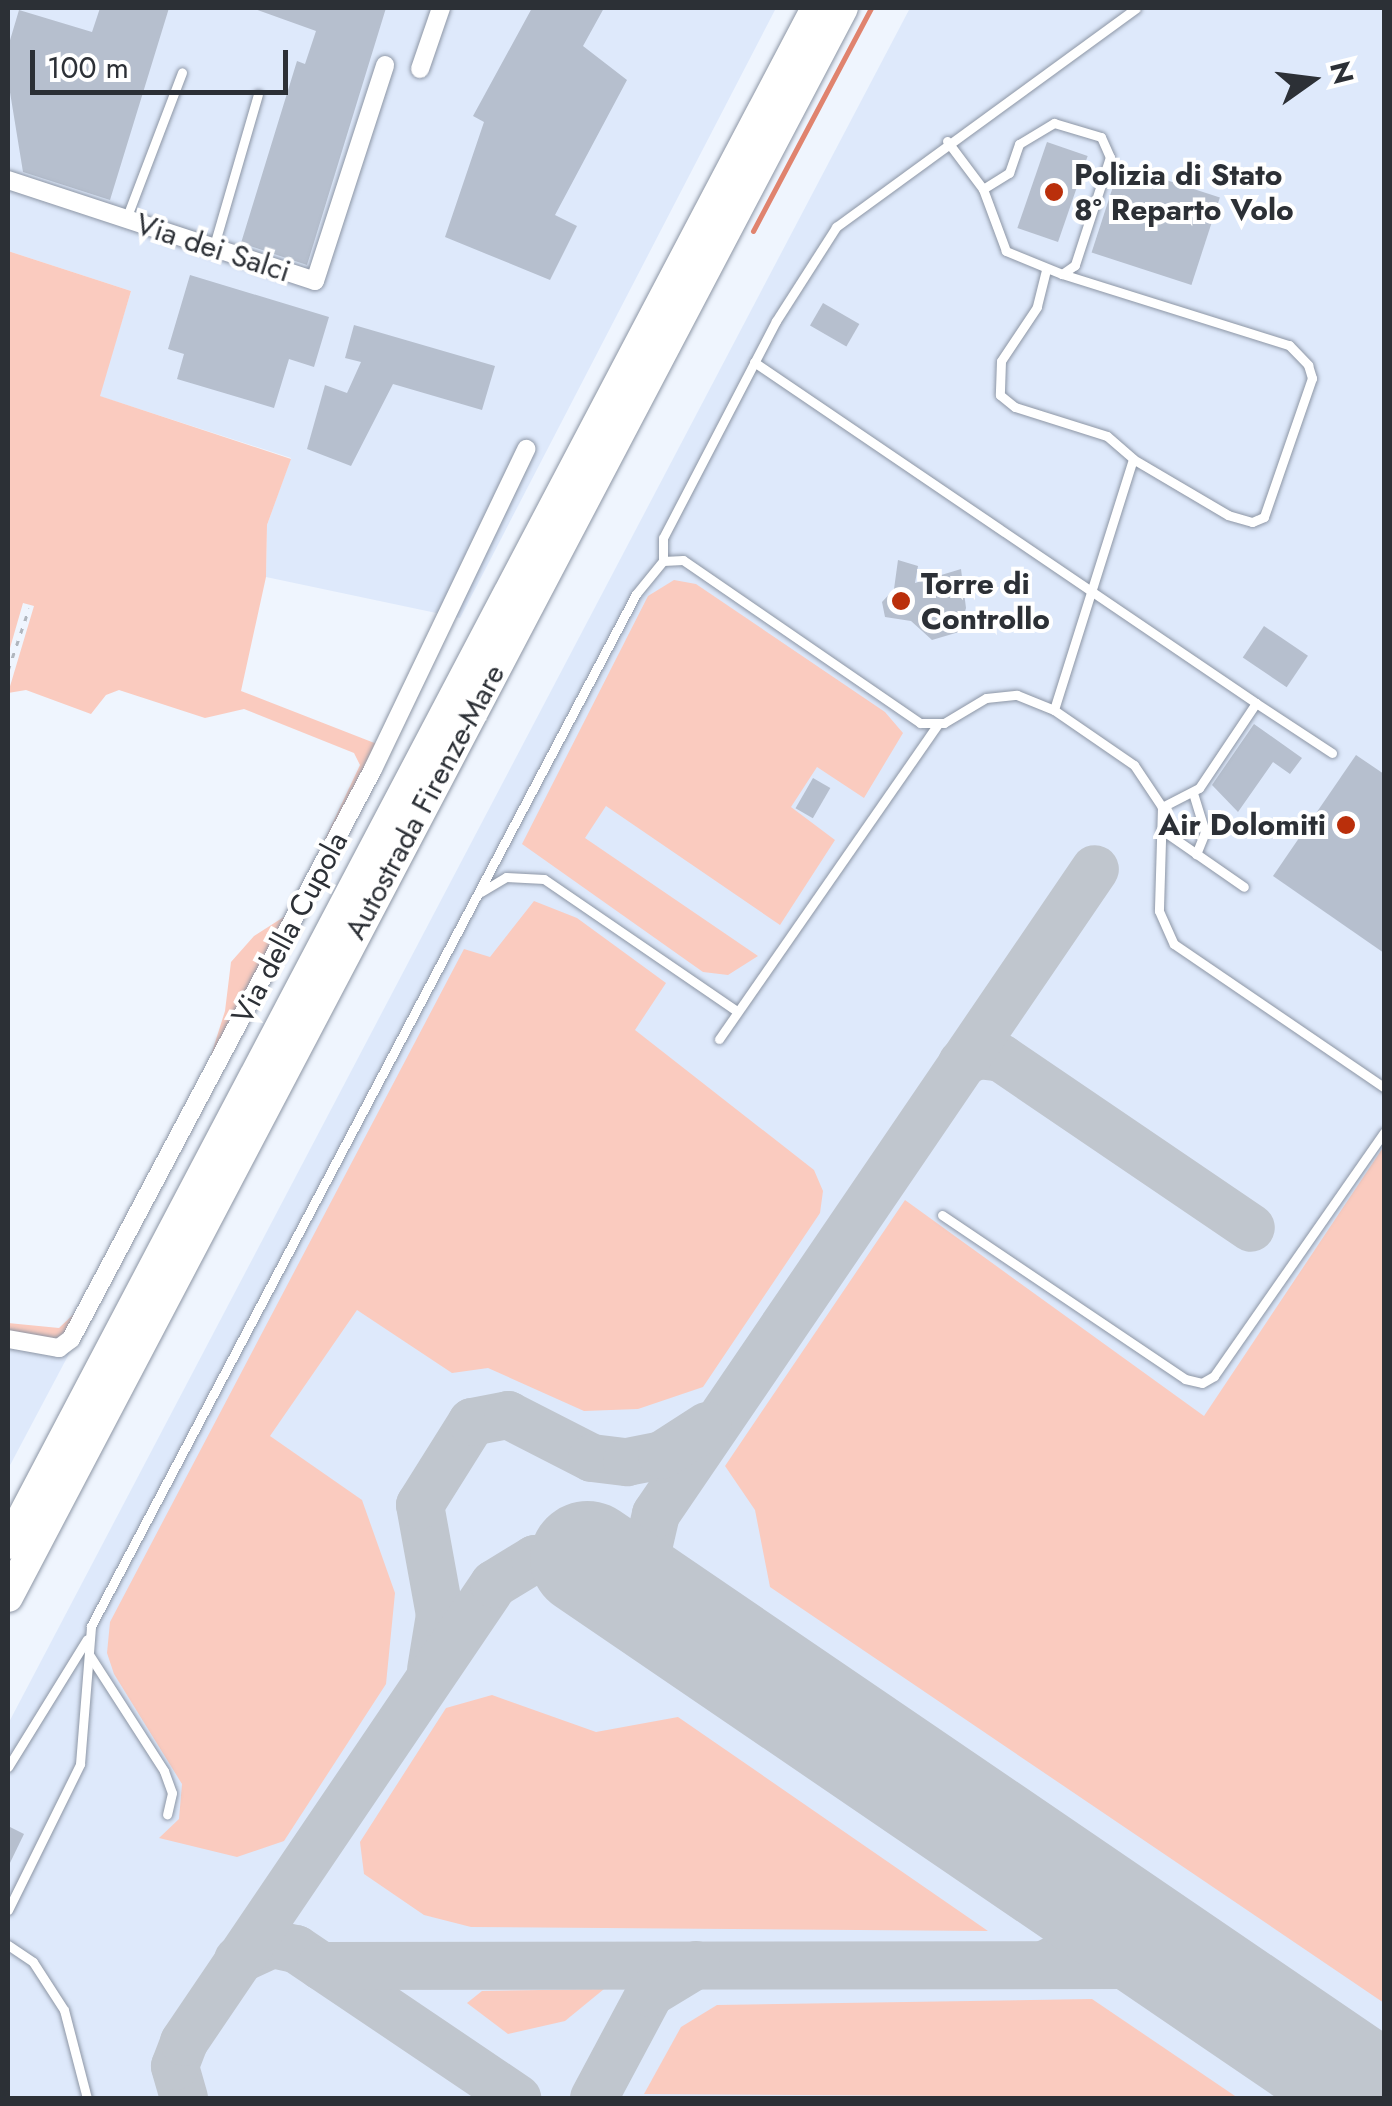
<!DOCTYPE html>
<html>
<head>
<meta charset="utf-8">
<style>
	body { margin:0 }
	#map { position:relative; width:1392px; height:2106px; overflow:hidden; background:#eff5fe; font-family:Jost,sans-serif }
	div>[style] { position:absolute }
	.built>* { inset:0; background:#dee9fb }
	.green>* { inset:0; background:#facbbf }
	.stream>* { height:5px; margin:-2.5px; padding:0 2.5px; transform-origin:2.5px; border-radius:2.5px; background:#e0836e }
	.taxiway>* { height:48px; margin:-24px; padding:0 24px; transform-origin:24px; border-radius:24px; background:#c0c6ce }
	.runway>* { height:115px; margin:-57.5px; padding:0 57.5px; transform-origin:57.5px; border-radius:57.5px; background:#c0c6ce }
	.building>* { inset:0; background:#b6bfce; transform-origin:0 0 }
	.path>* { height:2.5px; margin-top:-1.25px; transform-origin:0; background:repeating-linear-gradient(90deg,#b0b6be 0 5px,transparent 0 13px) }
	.roads { filter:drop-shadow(0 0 2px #8d96a5) drop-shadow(0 0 2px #8d96a5) }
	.service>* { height:9px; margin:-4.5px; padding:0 4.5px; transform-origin:4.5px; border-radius:4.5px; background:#fff }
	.minor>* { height:18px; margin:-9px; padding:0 9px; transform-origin:9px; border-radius:9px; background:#fff }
	.motorway>* { height:30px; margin:-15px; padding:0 15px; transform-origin:15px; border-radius:15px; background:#fff }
	.dots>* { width:28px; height:28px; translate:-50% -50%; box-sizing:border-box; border:5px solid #fff; border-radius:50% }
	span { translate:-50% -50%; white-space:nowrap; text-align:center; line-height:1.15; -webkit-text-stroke:8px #fff; paint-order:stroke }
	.poi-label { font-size:30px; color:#2c3036; font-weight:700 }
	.left { translate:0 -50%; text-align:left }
	.right { translate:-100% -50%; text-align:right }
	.street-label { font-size:30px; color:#2c3036 }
	.frame { position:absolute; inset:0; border:10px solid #2c3036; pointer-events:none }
	.north { position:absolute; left:1262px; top:30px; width:100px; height:100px; -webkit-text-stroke:8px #fff; paint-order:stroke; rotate:76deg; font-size:28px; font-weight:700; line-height:40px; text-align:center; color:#2c3036 }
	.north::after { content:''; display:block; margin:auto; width:35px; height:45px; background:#2c3036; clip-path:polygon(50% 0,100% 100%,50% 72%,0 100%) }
	.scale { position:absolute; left:30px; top:50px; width:258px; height:45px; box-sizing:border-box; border:5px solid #2c3036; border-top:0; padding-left:12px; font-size:30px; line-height:35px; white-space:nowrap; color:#2c3036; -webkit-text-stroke:8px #fff; paint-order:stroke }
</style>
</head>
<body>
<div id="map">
	<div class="built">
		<div style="clip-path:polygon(8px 8px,776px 8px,460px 618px,266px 577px,267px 525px,291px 458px,99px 396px,131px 291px,8px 251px)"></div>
		<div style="clip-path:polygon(910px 8px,1384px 8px,1384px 2098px,8px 2098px,8px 1724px)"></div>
		<div style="clip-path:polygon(8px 1343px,70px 1352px,8px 1469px)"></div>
	</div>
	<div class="green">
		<div style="clip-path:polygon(8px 251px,131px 291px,100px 396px,291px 459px,267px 525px,266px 577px,241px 691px,377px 744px,106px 1274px,74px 1328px,51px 1342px,8px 1332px,8px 1323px,59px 1328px,80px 1308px,201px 1087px,225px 1011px,231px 962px,254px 936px,290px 913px,360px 765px,354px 753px,244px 709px,205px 718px,119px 690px,106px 695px,91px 714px,26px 690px,8px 693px,34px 606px,23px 603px,8px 655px)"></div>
		<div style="clip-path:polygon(674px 580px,696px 584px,885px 712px,903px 733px,864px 798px,817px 767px,791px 807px,835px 840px,780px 925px,606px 806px,585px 838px,758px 956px,728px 975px,703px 972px,522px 844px,648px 596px)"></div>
		<div style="clip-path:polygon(534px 901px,577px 918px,666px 983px,635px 1030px,814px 1170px,823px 1191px,820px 1213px,703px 1387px,638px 1409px,584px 1411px,488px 1368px,452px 1373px,357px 1310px,270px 1436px,362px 1500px,395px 1593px,386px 1684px,284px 1841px,237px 1857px,159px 1838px,179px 1819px,182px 1784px,114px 1674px,107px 1653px,110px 1622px,464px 949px,490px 957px)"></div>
		<div style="clip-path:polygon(1384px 1146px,1384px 2003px,770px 1587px,755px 1510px,725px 1466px,905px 1200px,1204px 1416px)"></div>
		<div style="clip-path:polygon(492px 1695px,596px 1732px,678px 1717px,988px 1931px,471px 1927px,424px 1915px,364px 1874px,360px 1842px,446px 1708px)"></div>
		<div style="clip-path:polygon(604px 1989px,565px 2021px,508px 2034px,467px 2003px,482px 1991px)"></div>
		<div style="clip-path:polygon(1092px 1999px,1238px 2098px,644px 2094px,681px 2027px,717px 2005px)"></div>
	</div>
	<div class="stream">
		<div style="left:753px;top:231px;width:252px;rotate:-62.1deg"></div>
	</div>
	<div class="taxiway">
		<div style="left:962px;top:1063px;width:18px;rotate:-27deg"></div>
		<div style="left:978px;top:1055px;width:23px;rotate:7deg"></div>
		<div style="left:1001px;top:1058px;width:302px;rotate:34.2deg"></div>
		<div style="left:722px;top:1649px;width:59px;rotate:-142.5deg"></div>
		<div style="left:675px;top:1613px;width:31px;rotate:-128deg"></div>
		<div style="left:656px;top:1589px;width:34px;rotate:-107deg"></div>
		<div style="left:646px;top:1557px;width:44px;rotate:-76.9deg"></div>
		<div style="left:656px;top:1514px;width:780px;rotate:-55.76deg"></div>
		<div style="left:431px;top:1670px;width:56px;rotate:-80.7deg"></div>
		<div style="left:440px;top:1615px;width:112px;rotate:-100.3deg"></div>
		<div style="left:420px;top:1505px;width:98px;rotate:-57.9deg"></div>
		<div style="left:472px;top:1422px;width:37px;rotate:-11deg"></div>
		<div style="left:508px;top:1415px;width:94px;rotate:27.1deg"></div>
		<div style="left:592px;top:1458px;width:35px;rotate:7deg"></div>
		<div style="left:627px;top:1462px;width:36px;rotate:-11deg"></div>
		<div style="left:662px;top:1455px;width:54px;rotate:-32.8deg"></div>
		<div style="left:238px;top:1960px;width:38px;rotate:-25deg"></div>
		<div style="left:272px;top:1944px;width:25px;rotate:12deg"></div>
		<div style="left:296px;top:1949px;width:267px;rotate:34deg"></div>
		<div style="left:1046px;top:1964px;width:28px;rotate:-27deg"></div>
		<div style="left:1071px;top:1951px;width:25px;rotate:-63deg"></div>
		<div style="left:1082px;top:1929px;width:23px;rotate:-100deg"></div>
		<div style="left:1078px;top:1906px;width:41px;rotate:-131.1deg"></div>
		<div style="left:321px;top:1966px;width:828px;rotate:-0.07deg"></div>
		<div style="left:1149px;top:1965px;width:47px;rotate:14.9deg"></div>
		<div style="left:1194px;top:1977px;width:40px;rotate:28deg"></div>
		<div style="left:184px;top:2098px;width:33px;rotate:-106deg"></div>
		<div style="left:175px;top:2066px;width:26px;rotate:-69deg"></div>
		<div style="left:184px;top:2042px;width:553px;rotate:-55.91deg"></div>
		<div style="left:494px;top:1584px;width:48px;rotate:-31.4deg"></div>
		<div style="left:535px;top:1559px;width:33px;rotate:-3deg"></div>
		<div style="left:568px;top:1557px;width:37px;rotate:17deg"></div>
		<div style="left:594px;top:2098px;width:119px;rotate:-61.9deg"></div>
		<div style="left:650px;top:1993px;width:54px;rotate:-31.3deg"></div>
	</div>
	<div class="runway">
		<div style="left:587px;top:1558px;width:959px;rotate:34.29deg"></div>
	</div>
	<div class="building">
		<div style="clip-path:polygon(100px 8px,169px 8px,110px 200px,23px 172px,8px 80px,8px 47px,19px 10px,92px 32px)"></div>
		<div style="clip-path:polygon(252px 8px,386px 8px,307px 265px,241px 243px,297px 61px,305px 64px,316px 31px)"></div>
		<div style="clip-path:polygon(532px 8px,604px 8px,583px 46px,627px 80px,555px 215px,577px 226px,550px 280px,445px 237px,484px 122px,473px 116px)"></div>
		<div style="left:1047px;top:142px;width:43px;height:91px;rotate:19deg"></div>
		<div style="left:1120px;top:165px;width:105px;height:92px;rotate:18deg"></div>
		<div style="clip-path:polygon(190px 275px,329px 317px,314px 367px,289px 359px,274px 408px,177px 379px,184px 354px,168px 349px)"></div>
		<div style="left:823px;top:303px;width:42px;height:26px;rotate:30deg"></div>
		<div style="clip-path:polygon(354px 325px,495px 366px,482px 410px,393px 384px,351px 466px,307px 449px,325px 385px,347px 393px,361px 362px,345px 358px)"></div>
		<div style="clip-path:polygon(898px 560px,918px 566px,915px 583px,961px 569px,966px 608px,959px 632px,932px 640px,911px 621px,885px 617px,882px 602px,894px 589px)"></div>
		<div style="left:1264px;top:626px;width:53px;height:38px;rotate:34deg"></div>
		<div style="clip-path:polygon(1254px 724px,1302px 758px,1290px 774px,1273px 762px,1238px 812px,1212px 785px)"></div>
		<div style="clip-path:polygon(1356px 755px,1384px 774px,1384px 953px,1273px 876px)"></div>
		<div style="left:813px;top:778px;width:20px;height:35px;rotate:30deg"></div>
		<div style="clip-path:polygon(8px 1826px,24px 1834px,8px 1867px)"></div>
	</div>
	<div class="path">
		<div style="left:8px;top:670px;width:65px;rotate:-71.3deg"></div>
	</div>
	<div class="roads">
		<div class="service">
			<div style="left:1054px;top:123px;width:49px;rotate:16.6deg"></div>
			<div style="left:1101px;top:137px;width:22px;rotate:66deg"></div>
			<div style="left:1110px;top:157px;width:114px;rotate:108deg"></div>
			<div style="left:1075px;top:265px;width:16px;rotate:145deg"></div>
			<div style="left:1062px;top:274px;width:61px;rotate:-157.7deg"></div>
			<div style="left:1006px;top:251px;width:66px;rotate:-110.4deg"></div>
			<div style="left:983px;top:189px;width:31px;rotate:-32deg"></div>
			<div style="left:1009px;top:173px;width:31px;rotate:-71deg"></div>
			<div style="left:1019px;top:144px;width:41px;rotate:-31deg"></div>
			<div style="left:947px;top:141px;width:60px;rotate:53.1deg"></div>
			<div style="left:126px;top:219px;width:157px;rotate:-69.1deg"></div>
			<div style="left:213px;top:249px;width:161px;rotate:-73.8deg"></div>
			<div style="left:1046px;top:270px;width:38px;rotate:104deg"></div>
			<div style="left:1037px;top:307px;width:65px;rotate:123.7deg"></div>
			<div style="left:1001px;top:361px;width:34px;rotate:92deg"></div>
			<div style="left:1000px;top:395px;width:19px;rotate:39deg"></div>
			<div style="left:1015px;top:407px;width:96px;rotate:17.5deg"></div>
			<div style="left:1107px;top:436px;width:35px;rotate:41deg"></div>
			<div style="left:1133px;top:459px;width:263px;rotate:107.5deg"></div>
			<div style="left:1062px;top:274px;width:238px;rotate:17.4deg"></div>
			<div style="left:1289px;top:345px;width:28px;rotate:46deg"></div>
			<div style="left:1308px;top:365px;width:14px;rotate:73deg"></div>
			<div style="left:1312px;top:378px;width:147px;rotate:109.1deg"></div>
			<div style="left:1264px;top:517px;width:13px;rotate:157deg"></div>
			<div style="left:1252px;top:522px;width:25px;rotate:-164deg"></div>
			<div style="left:1228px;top:515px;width:110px;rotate:-149.5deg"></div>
			<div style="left:754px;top:362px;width:607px;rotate:34.19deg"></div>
			<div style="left:1256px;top:703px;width:102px;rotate:123.8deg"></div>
			<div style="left:1199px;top:788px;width:42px;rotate:152.8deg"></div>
			<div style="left:663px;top:561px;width:23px;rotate:-90deg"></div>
			<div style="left:663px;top:538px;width:245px;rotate:-62.5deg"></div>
			<div style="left:776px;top:321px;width:112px;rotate:-57.4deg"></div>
			<div style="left:836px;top:227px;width:371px;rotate:-36.1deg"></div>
			<div style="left:1256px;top:703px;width:91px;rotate:33.3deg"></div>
			<div style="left:1193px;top:793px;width:41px;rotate:72.9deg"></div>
			<div style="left:1205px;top:832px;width:24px;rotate:112deg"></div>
			<div style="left:1165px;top:832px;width:96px;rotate:34.8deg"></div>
			<div style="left:481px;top:892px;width:29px;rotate:-31deg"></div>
			<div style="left:506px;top:877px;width:38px;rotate:3deg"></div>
			<div style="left:544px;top:879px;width:234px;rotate:34.4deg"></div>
			<div style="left:719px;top:1039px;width:382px;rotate:-55.2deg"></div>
			<div style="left:942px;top:1215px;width:293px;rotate:34deg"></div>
			<div style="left:1185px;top:1379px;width:17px;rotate:13deg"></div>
			<div style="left:1202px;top:1383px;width:14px;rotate:-30deg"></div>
			<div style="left:1214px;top:1376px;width:297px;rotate:-55.1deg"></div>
			<div style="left:90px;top:1656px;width:137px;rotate:57.2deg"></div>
			<div style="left:164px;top:1771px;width:23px;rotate:70deg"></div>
			<div style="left:172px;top:1793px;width:22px;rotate:103deg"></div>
			<div style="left:8px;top:1767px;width:150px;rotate:-58.3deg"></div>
			<div style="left:8px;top:1910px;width:163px;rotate:-63.7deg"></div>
			<div style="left:80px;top:1764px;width:138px;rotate:-85.4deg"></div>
			<div style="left:91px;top:1626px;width:1167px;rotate:-62.16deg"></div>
			<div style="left:636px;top:594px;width:43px;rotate:-50.7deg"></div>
			<div style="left:663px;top:561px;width:20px;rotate:-3deg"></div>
			<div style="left:683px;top:560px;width:288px;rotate:34.5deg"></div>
			<div style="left:920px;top:723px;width:24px"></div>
			<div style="left:944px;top:723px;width:49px;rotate:-30.8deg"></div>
			<div style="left:986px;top:698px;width:31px;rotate:-6deg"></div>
			<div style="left:1017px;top:695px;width:40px;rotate:22deg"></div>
			<div style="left:1054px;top:710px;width:97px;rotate:34.5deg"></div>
			<div style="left:1134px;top:765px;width:50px;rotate:56.3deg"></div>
			<div style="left:1162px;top:807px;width:104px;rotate:91.7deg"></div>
			<div style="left:1159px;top:911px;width:36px;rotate:66deg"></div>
			<div style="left:1174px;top:944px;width:254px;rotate:34.3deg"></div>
			<div style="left:8px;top:1945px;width:30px;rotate:34deg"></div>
			<div style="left:33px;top:1962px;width:57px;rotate:57.1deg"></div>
			<div style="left:64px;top:2010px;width:91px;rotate:75.4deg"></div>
		</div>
		<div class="minor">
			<div style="left:420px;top:69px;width:65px;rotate:-71deg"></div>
			<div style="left:8px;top:180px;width:323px;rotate:18.2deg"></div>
			<div style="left:315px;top:281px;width:227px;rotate:-72deg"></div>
			<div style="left:8px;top:1339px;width:52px;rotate:10deg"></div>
			<div style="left:59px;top:1348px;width:15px;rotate:-37deg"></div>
			<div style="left:71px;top:1339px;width:645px;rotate:-62.08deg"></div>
			<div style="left:373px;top:769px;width:355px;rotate:-64.4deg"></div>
		</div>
		<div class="motorway">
			<div style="left:8px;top:1544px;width:1736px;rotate:-62.25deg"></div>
			<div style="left:8px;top:1597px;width:1795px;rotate:-62.28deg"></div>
		</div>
	</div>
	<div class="dots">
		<div style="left:1054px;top:192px;background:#ba2f0b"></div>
		<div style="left:901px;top:601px;background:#ba2f0b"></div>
		<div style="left:1346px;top:825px;background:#ba2f0b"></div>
	</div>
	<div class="poi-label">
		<span class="left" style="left:1074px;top:192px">Polizia di Stato<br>8° Reparto Volo</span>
		<span class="left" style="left:921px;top:601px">Torre di<br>Controllo</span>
		<span class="right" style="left:1326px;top:825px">Air Dolomiti</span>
	</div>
	<div class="street-label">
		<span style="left:213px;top:248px;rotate:18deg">Via dei Salci</span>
		<span style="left:425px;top:802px;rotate:-62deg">Autostrada Firenze-Mare</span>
		<span style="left:290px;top:928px;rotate:-62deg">Via della Cupola</span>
	</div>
	<div class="frame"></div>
	<div class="north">N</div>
	<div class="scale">100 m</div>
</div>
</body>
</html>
